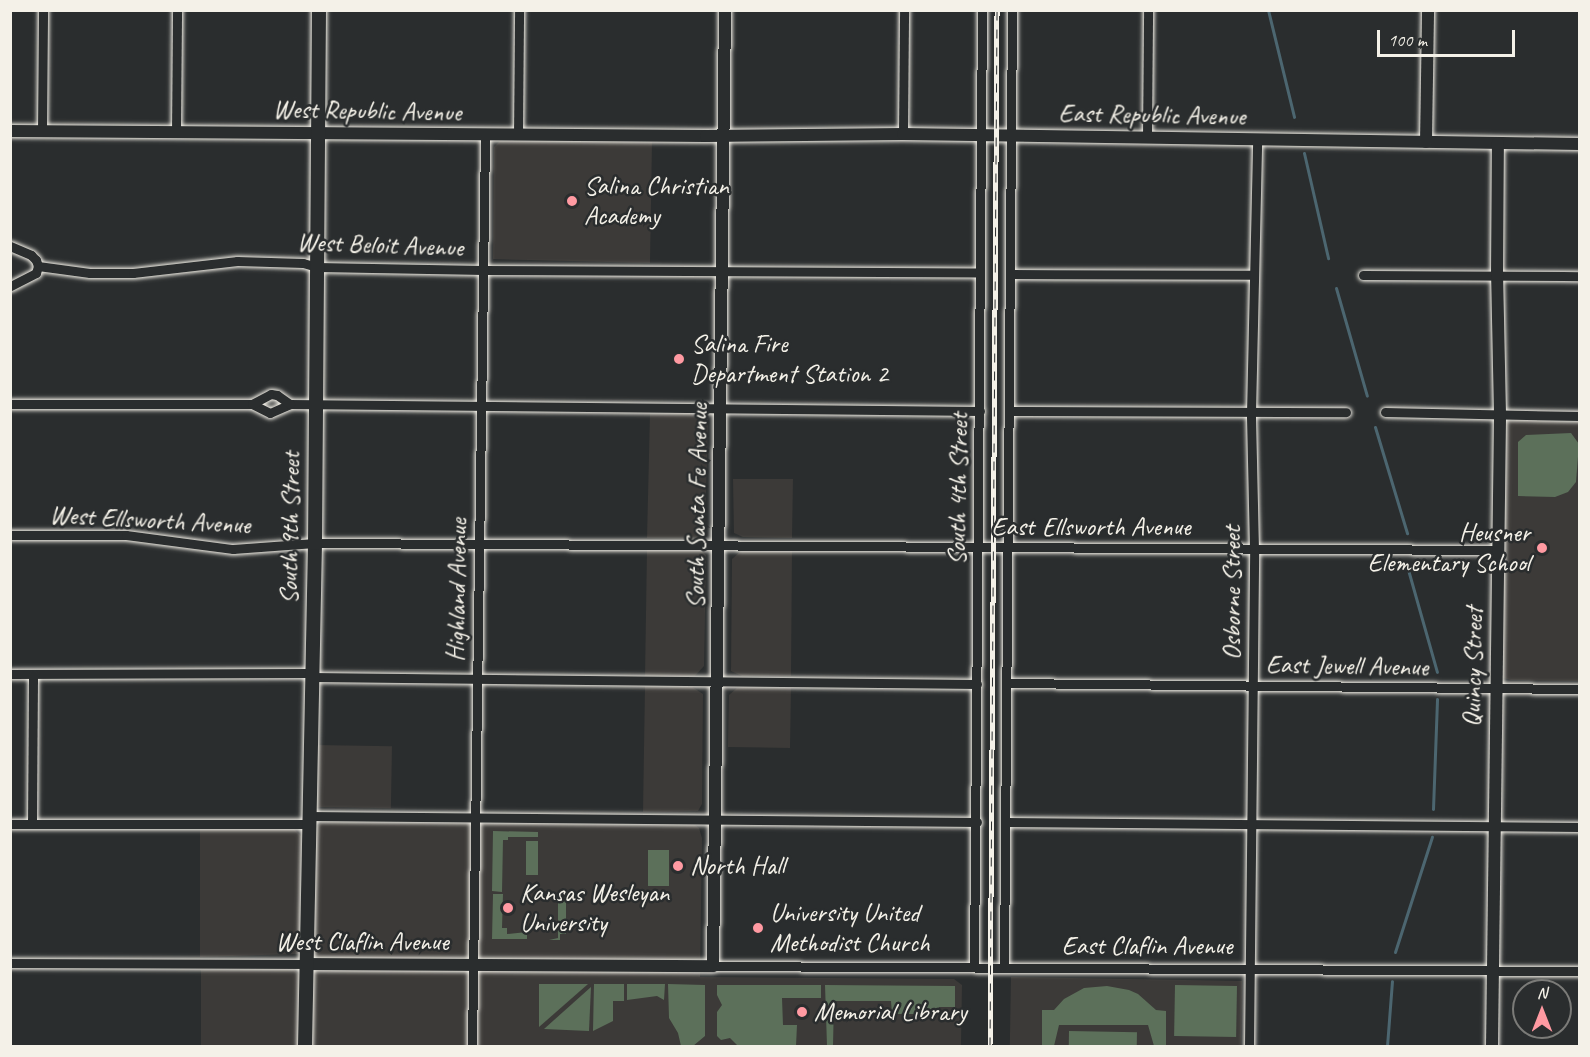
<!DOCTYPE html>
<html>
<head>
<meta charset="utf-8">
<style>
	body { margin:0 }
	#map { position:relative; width:1590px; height:1057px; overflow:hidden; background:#2a2d2e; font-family:Caveat,sans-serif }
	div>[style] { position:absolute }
	.built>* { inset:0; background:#3c3a38; transform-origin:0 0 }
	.green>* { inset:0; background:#5c705a; transform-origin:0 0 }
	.stream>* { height:3px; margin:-1.5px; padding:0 1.5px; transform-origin:1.5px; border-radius:1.5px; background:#4c6670 }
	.roads { filter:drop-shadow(0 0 2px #f4f1e8) drop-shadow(0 0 2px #f4f1e8) }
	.street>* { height:9px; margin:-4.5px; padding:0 4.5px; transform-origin:4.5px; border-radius:4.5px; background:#2a2d2e }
	.secondary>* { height:12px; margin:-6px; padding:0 6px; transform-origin:6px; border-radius:6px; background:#2a2d2e }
	.primary>* { height:14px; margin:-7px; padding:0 7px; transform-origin:7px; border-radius:7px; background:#2a2d2e }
	.rail>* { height:5px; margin-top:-2.5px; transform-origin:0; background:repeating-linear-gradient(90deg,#2a2d2e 0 9px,#f4f1e8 0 18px); box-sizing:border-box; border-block:2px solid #f4f1e8 }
	.dots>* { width:16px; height:16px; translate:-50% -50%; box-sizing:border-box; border:3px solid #2a2d2e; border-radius:50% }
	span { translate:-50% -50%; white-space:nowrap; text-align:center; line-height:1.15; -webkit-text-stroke:5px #2a2d2e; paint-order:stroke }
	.street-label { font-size:26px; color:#f4f1e8 }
	.poi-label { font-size:26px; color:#f4f1e8 }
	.left { translate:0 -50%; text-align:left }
	.right { translate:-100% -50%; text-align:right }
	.frame { position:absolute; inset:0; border:12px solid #f4f1e8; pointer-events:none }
	.north { position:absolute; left:1512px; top:979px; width:60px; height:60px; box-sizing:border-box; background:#2a2d2e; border:2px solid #7b7b78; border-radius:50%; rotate:0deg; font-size:16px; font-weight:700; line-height:24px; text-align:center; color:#f4f1e8 }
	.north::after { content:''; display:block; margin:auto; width:21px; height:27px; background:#ff9aa2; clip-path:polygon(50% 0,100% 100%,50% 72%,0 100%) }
	.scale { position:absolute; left:1377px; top:30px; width:138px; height:27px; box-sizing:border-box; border:3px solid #f4f1e8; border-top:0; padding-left:8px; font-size:18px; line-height:21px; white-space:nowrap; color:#f4f1e8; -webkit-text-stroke:4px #2a2d2e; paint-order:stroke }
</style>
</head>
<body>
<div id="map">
	<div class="built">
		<div style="clip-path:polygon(500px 141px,652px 142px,650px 263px,493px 259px,494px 147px)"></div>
		<div style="clip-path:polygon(697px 412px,708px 419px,705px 532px,701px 537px,695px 539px,647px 538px,650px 413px)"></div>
		<div style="clip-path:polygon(1517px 420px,1579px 422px,1579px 681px,1511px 680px,1503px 678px,1506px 425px,1508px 421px)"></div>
		<div style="clip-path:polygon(733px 479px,793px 479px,792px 538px,743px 537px,734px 533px)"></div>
		<div style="clip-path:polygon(647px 549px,700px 550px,706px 555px,704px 666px,695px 676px,645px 676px)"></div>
		<div style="clip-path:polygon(742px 550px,792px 551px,791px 676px,742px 676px,731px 671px,732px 559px)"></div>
		<div style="clip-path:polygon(645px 686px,692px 687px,703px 694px,702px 804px,698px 811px,643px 812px)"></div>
		<div style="clip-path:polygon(743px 687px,791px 688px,790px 748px,728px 747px,729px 695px,737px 688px)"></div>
		<div style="left:316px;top:745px;width:76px;height:62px;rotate:1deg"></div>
		<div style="clip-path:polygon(322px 822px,695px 825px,699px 828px,702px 838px,700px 977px,954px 979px,962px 985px,961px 1046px,312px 1046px,315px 829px)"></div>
		<div style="clip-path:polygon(293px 828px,301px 836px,299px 954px,200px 957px,200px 829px)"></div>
		<div style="clip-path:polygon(293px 969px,300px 976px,299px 1046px,201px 1046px,201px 970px)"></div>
		<div style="left:1011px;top:977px;width:231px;height:69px;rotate:1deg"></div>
	</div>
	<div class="green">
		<div style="clip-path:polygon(1571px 433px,1579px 444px,1576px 482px,1568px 492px,1555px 497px,1518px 496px,1518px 442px,1526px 435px)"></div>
		<div style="clip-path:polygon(493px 831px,538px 832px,538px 837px,508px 837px,508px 840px,503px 840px,502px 892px,492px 891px)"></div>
		<div style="left:526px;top:841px;width:12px;height:34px"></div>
		<div style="left:648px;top:850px;width:21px;height:36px"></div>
		<div style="clip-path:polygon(548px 893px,566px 894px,566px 934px,560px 934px,560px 940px,549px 940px,558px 938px,558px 896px,549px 896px)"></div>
		<div style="clip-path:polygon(493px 894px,503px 894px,502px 928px,507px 928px,507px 934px,527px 932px,527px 939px,492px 939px)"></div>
		<div style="clip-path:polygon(539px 984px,588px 984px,539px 1027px)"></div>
		<div style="clip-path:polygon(594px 984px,624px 984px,624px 1001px,613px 1001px,613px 1021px,593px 1031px)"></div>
		<div style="clip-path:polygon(627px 984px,665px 984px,664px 1000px,657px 996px,627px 1000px)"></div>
		<div style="clip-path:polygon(668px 984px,705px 985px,705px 1036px,693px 1046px,681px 1046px,678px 1033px,669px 1018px)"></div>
		<div style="clip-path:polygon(717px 985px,821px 985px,821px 998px,782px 998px,783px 1025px,797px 1025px,796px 1046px,738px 1046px,730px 1038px,721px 1040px,717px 1036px,717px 1012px,722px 1005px,717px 995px)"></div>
		<div style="clip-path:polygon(825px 985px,955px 986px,955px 1007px,939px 1007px,939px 1014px,892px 1014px,891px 1001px,834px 1001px,833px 1046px,827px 1046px)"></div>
		<div style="left:1175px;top:985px;width:62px;height:51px;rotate:1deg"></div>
		<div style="clip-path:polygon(1107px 986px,1129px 990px,1138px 994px,1156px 1010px,1166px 1011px,1166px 1046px,1154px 1046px,1148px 1025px,1059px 1025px,1054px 1046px,1042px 1046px,1042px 1010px,1054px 1010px,1064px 999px,1084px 988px)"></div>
		<div style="clip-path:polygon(591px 987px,589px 1031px,544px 1029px)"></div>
		<div style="left:1069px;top:1031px;width:68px;height:15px;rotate:1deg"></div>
	</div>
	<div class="stream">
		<div style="left:1268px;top:10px;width:110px;rotate:76.3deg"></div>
		<div style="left:1304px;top:153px;width:108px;rotate:77.1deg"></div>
		<div style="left:1336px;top:288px;width:112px;rotate:74deg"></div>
		<div style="left:1375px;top:427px;width:111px;rotate:73.2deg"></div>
		<div style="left:1407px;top:566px;width:110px;rotate:74.2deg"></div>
		<div style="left:1433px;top:809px;width:110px;rotate:-87.9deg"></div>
		<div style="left:1395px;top:952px;width:121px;rotate:-72.2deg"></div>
		<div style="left:1387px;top:1046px;width:65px;rotate:-85.6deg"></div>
	</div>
	<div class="roads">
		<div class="street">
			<div style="left:42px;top:131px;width:121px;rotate:-89.5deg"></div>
			<div style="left:176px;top:132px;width:122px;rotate:-89.5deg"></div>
			<div style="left:903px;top:134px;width:124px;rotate:-89.5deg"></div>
			<div style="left:518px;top:135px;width:125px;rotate:-89.5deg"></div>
			<div style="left:1147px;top:136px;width:126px;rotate:-89.5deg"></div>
			<div style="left:10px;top:246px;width:23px;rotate:23deg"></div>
			<div style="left:31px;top:255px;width:7px;rotate:45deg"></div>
			<div style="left:36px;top:260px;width:6px;rotate:72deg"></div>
			<div style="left:38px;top:266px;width:7px;rotate:106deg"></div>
			<div style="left:36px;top:273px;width:29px;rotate:153deg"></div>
			<div style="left:38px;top:266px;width:52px;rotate:7.7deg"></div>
			<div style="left:90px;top:273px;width:43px"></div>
			<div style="left:133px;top:273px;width:105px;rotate:-6.6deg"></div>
			<div style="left:237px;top:261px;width:66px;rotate:1.7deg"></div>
			<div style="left:303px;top:263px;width:15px;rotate:16deg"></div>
			<div style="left:317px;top:267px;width:166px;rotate:1deg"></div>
			<div style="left:483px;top:270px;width:497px;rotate:0.3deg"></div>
			<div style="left:1011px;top:274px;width:242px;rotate:0.2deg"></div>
			<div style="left:1363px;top:275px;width:217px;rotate:0.3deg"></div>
			<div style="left:10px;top:404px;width:242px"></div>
			<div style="left:252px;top:404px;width:20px;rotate:27deg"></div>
			<div style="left:270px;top:413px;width:22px;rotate:-24deg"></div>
			<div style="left:290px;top:404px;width:690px;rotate:0.58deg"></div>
			<div style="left:252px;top:404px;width:21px;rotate:-28deg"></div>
			<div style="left:271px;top:394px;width:6px;rotate:9deg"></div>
			<div style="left:277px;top:395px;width:16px;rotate:35deg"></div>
			<div style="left:1009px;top:411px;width:337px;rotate:0.2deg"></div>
			<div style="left:1385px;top:412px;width:195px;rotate:1.2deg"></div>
			<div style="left:10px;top:535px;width:116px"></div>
			<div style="left:126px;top:535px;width:108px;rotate:7.5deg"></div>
			<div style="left:233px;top:549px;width:82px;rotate:-4.2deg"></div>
			<div style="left:315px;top:543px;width:1182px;rotate:0.34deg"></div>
			<div style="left:10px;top:674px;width:301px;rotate:-0.2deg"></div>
			<div style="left:311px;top:677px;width:666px;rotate:0.6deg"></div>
			<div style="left:1006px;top:683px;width:574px;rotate:0.6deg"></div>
			<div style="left:308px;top:816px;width:669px;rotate:0.51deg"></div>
			<div style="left:1006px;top:822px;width:574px;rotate:0.5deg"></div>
			<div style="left:32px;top:823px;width:149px;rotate:-89.6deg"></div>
			<div style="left:10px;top:824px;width:298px"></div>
			<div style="left:10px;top:963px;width:297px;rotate:0.2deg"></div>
			<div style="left:713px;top:966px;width:867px;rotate:0.33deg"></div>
			<div style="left:974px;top:967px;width:957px;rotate:-89.52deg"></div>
			<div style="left:1004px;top:967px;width:957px;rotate:-89.52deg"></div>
			<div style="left:472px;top:1046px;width:912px;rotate:-89.18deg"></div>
			<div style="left:1249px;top:1046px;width:497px;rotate:-89.4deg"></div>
			<div style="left:1254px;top:549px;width:136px;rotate:-91.3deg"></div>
			<div style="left:1251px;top:413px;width:274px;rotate:-88.7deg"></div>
		</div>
		<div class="secondary">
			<div style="left:10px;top:131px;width:696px;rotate:0.41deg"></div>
			<div style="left:706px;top:136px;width:197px;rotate:-0.6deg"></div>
			<div style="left:903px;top:134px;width:677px;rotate:0.85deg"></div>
			<div style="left:1426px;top:142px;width:132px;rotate:-89.1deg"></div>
			<div style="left:307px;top:964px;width:406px;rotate:0.3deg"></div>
			<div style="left:713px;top:966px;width:956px;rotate:-89.28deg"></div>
			<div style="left:1492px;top:1046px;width:632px;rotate:-89.27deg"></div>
			<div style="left:1500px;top:414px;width:139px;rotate:-91.2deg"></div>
			<div style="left:1497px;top:275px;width:132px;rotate:-89.6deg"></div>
		</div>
		<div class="primary">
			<div style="left:305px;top:1046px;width:503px;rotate:-88.86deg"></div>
			<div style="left:315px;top:543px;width:533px;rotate:-89.57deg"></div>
		</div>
	</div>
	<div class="rail">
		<div style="left:990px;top:1046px;width:1036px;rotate:-89.61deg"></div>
	</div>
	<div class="dots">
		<div style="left:572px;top:201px;background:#ff9aa2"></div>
		<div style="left:679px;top:359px;background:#ff9aa2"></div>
		<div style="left:1542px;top:548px;background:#ff9aa2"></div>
		<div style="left:678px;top:866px;background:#ff9aa2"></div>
		<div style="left:508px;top:908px;background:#ff9aa2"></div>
		<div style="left:758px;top:928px;background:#ff9aa2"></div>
		<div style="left:802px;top:1012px;background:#ff9aa2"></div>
	</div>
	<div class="street-label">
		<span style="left:367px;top:111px;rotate:1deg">West Republic Avenue</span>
		<span style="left:1152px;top:115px;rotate:1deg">East Republic Avenue</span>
		<span style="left:380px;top:245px;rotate:2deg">West Beloit Avenue</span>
		<span style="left:958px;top:489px;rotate:-89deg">South 4th Street</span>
		<span style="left:697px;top:506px;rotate:-89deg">South Santa Fe Avenue</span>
		<span style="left:150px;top:520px;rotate:3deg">West Ellsworth Avenue</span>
		<span style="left:1091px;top:527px">East Ellsworth Avenue</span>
		<span style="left:290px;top:528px;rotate:-89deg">South 9th Street</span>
		<span style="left:457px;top:590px;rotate:-89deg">Highland Avenue</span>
		<span style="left:1232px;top:593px;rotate:-90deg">Osborne Street</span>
		<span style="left:1347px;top:666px;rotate:1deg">East Jewell Avenue</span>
		<span style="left:1473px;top:667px;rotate:-89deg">Quincy Street</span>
		<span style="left:362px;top:942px">West Claflin Avenue</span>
		<span style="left:1147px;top:946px">East Claflin Avenue</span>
	</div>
	<div class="poi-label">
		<span class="left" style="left:584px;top:201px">Salina Christian<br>Academy</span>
		<span class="left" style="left:691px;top:359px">Salina Fire<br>Department Station 2</span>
		<span class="right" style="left:1530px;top:548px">Heusner<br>Elementary School</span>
		<span class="left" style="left:690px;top:866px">North Hall</span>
		<span class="left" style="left:520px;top:908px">Kansas Wesleyan<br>University</span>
		<span class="left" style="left:770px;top:928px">University United<br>Methodist Church</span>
		<span class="left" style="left:814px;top:1012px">Memorial Library</span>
	</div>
	<div class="frame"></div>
	<div class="north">N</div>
	<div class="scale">100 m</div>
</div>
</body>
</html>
